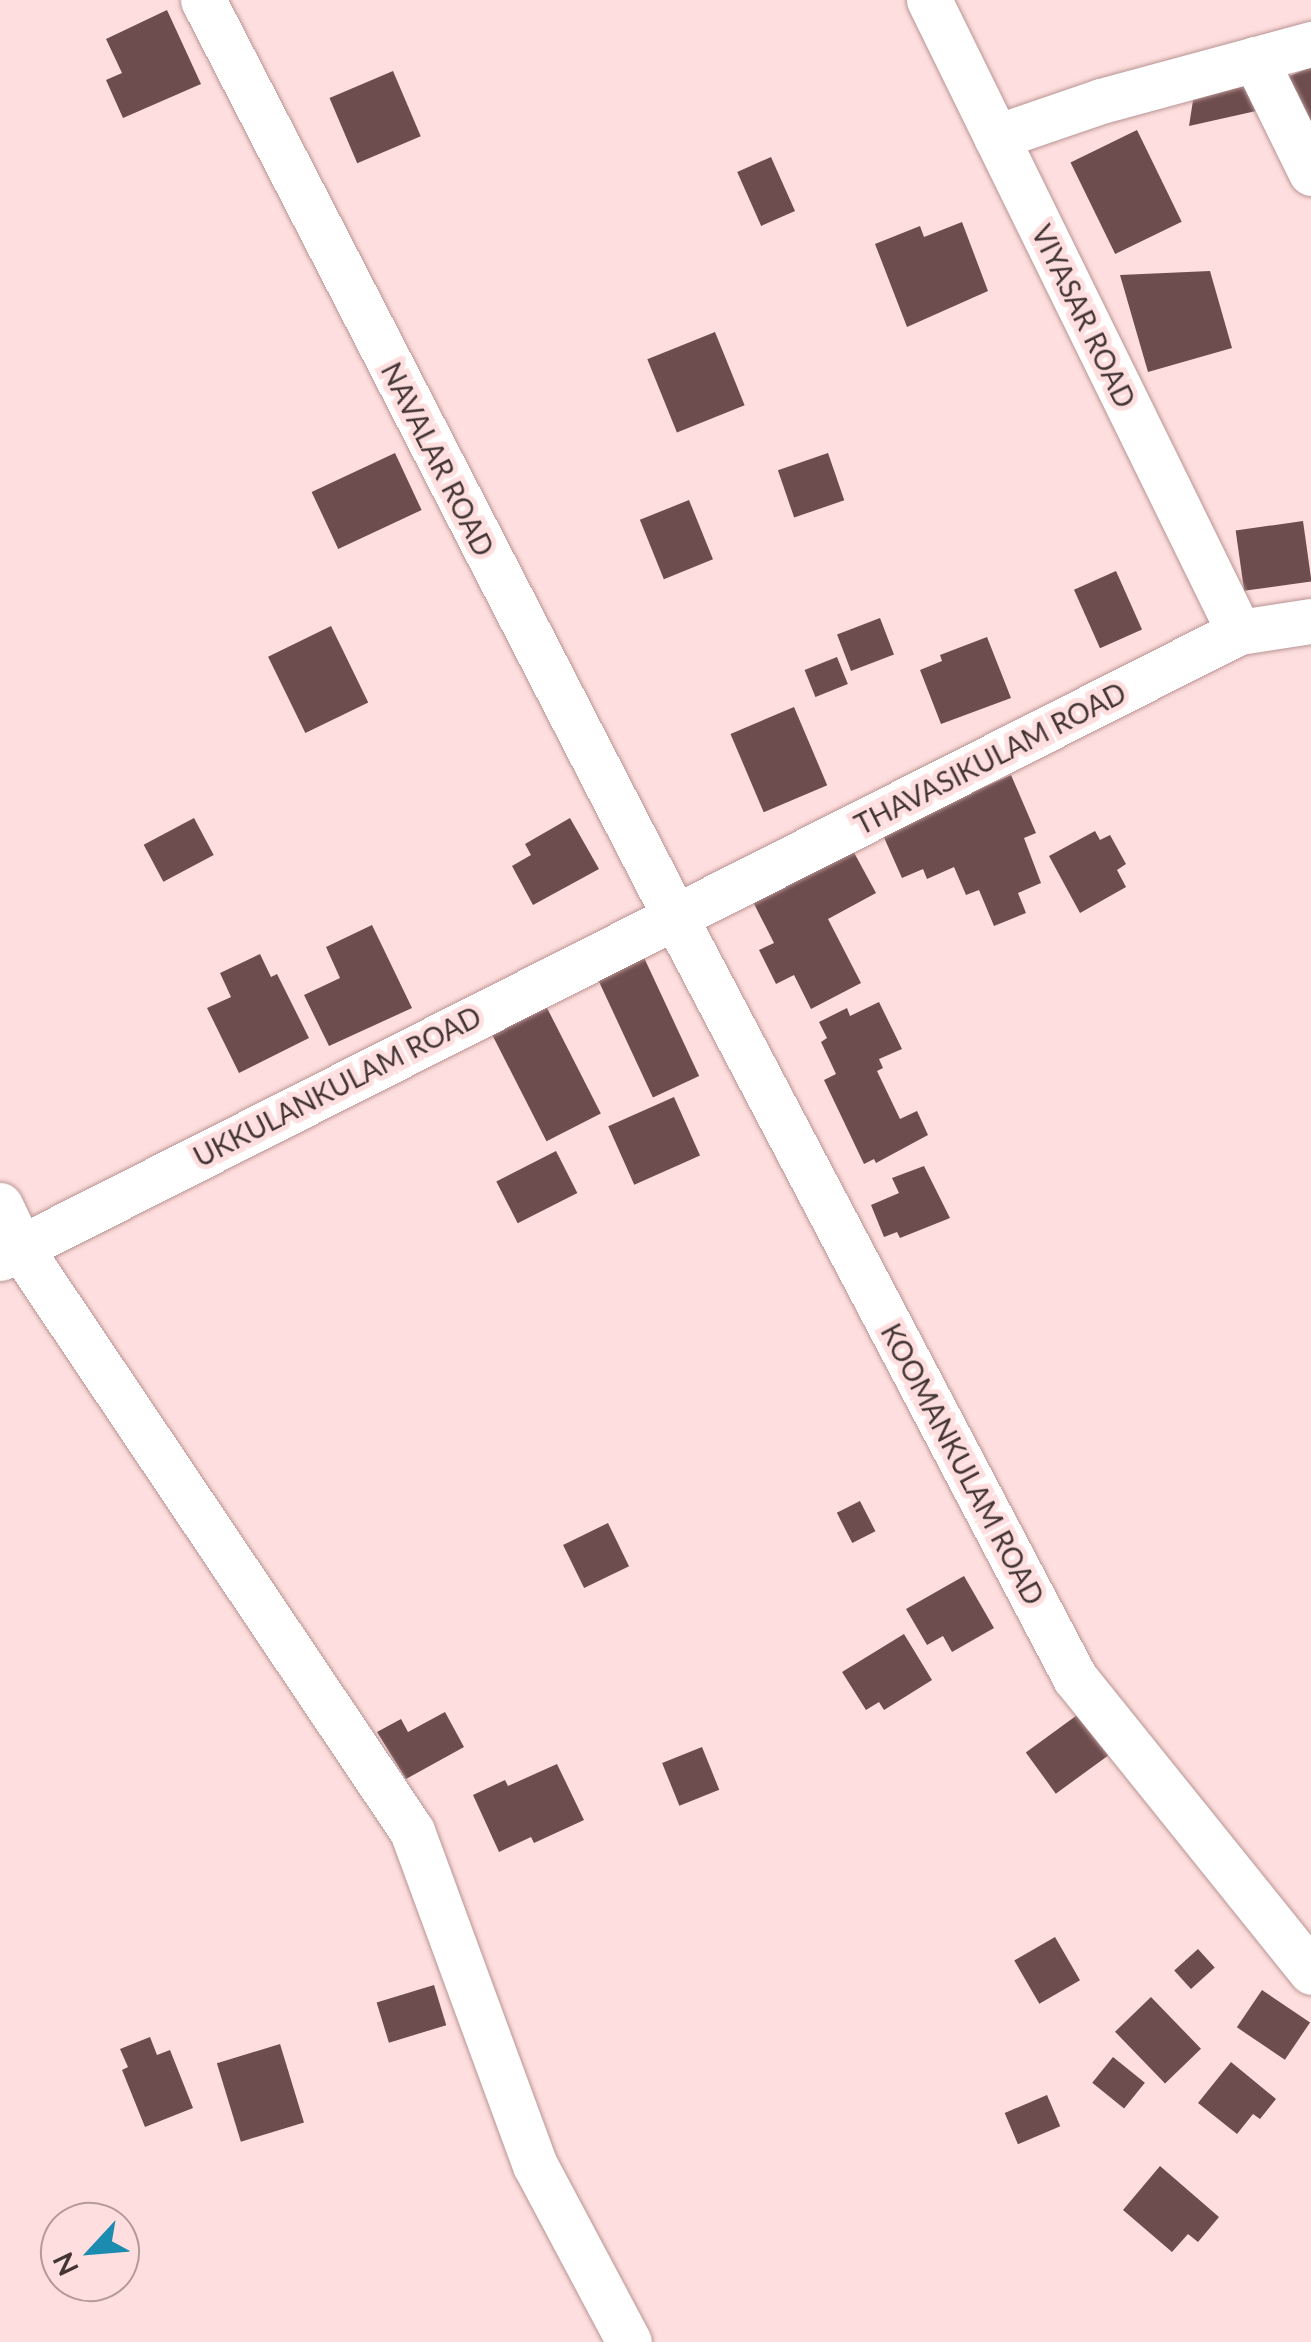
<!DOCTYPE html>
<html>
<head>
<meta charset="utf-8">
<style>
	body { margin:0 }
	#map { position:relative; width:1311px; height:2342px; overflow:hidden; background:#fedede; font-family:Lato,sans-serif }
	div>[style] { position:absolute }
	.building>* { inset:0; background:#6d4d4e; transform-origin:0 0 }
	.roads { filter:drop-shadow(0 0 2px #b99494) drop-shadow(0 0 2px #b99494) }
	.minor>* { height:45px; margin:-22.5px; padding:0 22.5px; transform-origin:22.5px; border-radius:22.5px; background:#fff }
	span { translate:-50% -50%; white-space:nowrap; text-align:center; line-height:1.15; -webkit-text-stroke:10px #fedede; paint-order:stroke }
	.street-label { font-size:28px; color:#443535 }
	.north { position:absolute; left:40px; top:2202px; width:100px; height:100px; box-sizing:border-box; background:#fedede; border:2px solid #b49a9a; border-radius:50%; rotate:244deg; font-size:28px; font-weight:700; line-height:40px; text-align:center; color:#443535 }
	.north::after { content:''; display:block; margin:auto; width:35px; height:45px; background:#1c8bb0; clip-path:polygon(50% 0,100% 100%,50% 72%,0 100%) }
</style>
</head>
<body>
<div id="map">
	<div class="building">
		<div style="clip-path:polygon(167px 10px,201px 84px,123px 118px,106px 80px,122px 73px,106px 39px)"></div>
		<div style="clip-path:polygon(1311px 67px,1311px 142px,1285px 78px)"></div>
		<div style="left:393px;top:71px;width:71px;height:69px;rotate:67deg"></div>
		<div style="clip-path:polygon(1249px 81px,1256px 111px,1189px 126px,1194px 94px)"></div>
		<div style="left:1137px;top:130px;width:102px;height:74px;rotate:64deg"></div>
		<div style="left:771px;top:157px;width:59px;height:37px;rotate:66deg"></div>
		<div style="clip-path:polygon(962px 222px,988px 291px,907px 327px,875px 244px,920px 226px,924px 237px)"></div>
		<div style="clip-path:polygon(1210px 271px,1232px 348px,1148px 372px,1120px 275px)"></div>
		<div style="left:715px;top:332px;width:79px;height:73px;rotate:68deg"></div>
		<div style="left:395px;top:453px;width:63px;height:92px;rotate:65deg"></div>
		<div style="left:828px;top:453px;width:50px;height:53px;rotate:71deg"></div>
		<div style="left:689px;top:500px;width:64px;height:53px;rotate:68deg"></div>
		<div style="left:1303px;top:521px;width:61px;height:68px;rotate:82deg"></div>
		<div style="left:1116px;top:571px;width:64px;height:46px;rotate:66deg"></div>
		<div style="left:880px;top:618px;width:39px;height:46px;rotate:69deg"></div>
		<div style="left:331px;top:626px;width:85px;height:70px;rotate:64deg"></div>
		<div style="clip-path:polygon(987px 637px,1011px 698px,941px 724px,920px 670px,942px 661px,940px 655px)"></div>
		<div style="left:837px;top:657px;width:29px;height:35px;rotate:68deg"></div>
		<div style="left:794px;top:707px;width:85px;height:69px;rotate:67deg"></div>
		<div style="clip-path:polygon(1011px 775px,1036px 833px,1024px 838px,1041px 883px,1018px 893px,1026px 913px,994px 926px,979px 890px,966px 895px,954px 867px,927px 879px,923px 869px,902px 878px,882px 833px)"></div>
		<div style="left:194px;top:818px;width:42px;height:57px;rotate:62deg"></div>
		<div style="clip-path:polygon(570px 818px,599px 869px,533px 905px,512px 866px,531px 855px,525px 844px)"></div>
		<div style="clip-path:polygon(1095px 831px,1100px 840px,1110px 835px,1126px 864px,1117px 870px,1126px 887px,1080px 913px,1049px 856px)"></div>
		<div style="clip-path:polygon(851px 847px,876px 893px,828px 919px,861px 983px,811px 1009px,794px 975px,776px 984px,759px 950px,774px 943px,751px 898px)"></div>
		<div style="clip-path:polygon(372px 925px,412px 1008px,329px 1046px,304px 995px,340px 978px,326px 947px)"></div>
		<div style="left:640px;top:949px;width:140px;height:51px;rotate:65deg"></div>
		<div style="clip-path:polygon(260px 954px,271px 977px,277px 974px,309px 1038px,239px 1073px,207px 1008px,231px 997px,220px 973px)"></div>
		<div style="clip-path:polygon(879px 1002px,902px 1049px,879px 1059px,883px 1068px,877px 1071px,900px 1119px,917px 1111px,928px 1135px,876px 1163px,874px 1159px,864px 1164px,824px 1080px,836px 1074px,821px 1042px,827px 1038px,819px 1022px,847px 1008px,850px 1016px)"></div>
		<div style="left:545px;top:1004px;width:123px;height:61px;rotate:63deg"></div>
		<div style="left:674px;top:1097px;width:64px;height:72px;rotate:66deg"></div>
		<div style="left:556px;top:1151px;width:47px;height:67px;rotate:63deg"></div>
		<div style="clip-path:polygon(924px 1166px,950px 1218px,900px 1238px,897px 1232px,884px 1237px,871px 1205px,899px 1193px,892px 1178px)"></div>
		<div style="left:860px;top:1501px;width:34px;height:26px;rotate:63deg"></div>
		<div style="left:608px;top:1523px;width:48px;height:50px;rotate:64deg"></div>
		<div style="clip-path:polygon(964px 1576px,994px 1628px,952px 1652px,943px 1636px,927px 1645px,906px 1609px)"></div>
		<div style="clip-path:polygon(904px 1634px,932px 1680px,884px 1710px,879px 1702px,866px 1710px,842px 1672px)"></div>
		<div style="clip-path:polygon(445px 1712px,464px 1747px,406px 1779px,377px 1732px,401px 1719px,408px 1732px)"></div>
		<div style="left:1080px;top:1713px;width:51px;height:67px;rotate:54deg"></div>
		<div style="left:702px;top:1747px;width:46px;height:43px;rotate:68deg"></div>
		<div style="clip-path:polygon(557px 1764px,584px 1820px,534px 1843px,531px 1837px,499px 1852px,473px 1795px,505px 1780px,508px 1786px)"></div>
		<div style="left:1055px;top:1937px;width:50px;height:47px;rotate:60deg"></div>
		<div style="left:1198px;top:1949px;width:25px;height:32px;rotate:48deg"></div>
		<div style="left:434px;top:1985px;width:42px;height:60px;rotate:73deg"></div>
		<div style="left:1262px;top:1990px;width:58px;height:45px;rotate:34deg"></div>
		<div style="left:1151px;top:1997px;width:72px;height:50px;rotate:46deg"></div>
		<div style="clip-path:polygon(150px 2037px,157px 2055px,170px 2050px,193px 2108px,145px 2127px,122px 2070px,128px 2067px,120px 2049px)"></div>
		<div style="left:280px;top:2044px;width:82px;height:66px;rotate:73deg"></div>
		<div style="left:1113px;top:2057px;width:41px;height:33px;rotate:39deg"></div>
		<div style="clip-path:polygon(1231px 2062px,1276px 2099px,1260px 2119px,1253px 2114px,1237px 2134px,1198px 2103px)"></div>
		<div style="left:1047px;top:2095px;width:34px;height:46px;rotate:67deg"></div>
		<div style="clip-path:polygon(1160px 2166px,1219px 2217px,1198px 2242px,1188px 2234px,1172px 2252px,1123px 2210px)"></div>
	</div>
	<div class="roads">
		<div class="minor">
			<div style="left:203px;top:0;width:1031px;rotate:62.76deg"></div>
			<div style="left:675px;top:917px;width:860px;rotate:62.27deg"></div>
			<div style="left:1075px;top:1678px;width:377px;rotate:51.2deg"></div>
			<div style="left:929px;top:0;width:704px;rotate:63.87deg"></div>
			<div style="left:1255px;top:59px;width:127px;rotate:63.8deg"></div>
			<div style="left:996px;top:137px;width:111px;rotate:-18.9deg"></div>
			<div style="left:1101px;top:101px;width:218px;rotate:-15.2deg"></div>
			<div style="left:0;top:1205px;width:49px;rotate:64.5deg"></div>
			<div style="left:21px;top:1249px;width:701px;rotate:56.11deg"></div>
			<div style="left:412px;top:1831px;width:356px;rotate:69.8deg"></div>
			<div style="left:535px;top:2165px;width:200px;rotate:62deg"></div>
			<div style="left:0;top:1258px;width:1388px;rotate:-26.81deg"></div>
			<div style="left:1239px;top:632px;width:73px;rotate:-8.7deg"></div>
		</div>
	</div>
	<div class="street-label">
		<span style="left:1084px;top:316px;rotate:64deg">VIYASAR ROAD</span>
		<span style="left:438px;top:459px;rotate:63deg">NAVALAR ROAD</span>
		<span style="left:990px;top:758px;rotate:-27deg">THAVASIKULAM ROAD</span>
		<span style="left:337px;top:1086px;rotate:-27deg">UKKULANKULAM ROAD</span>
		<span style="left:963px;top:1464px;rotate:62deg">KOOMANKULAM ROAD</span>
	</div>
	<div class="north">N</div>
</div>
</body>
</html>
